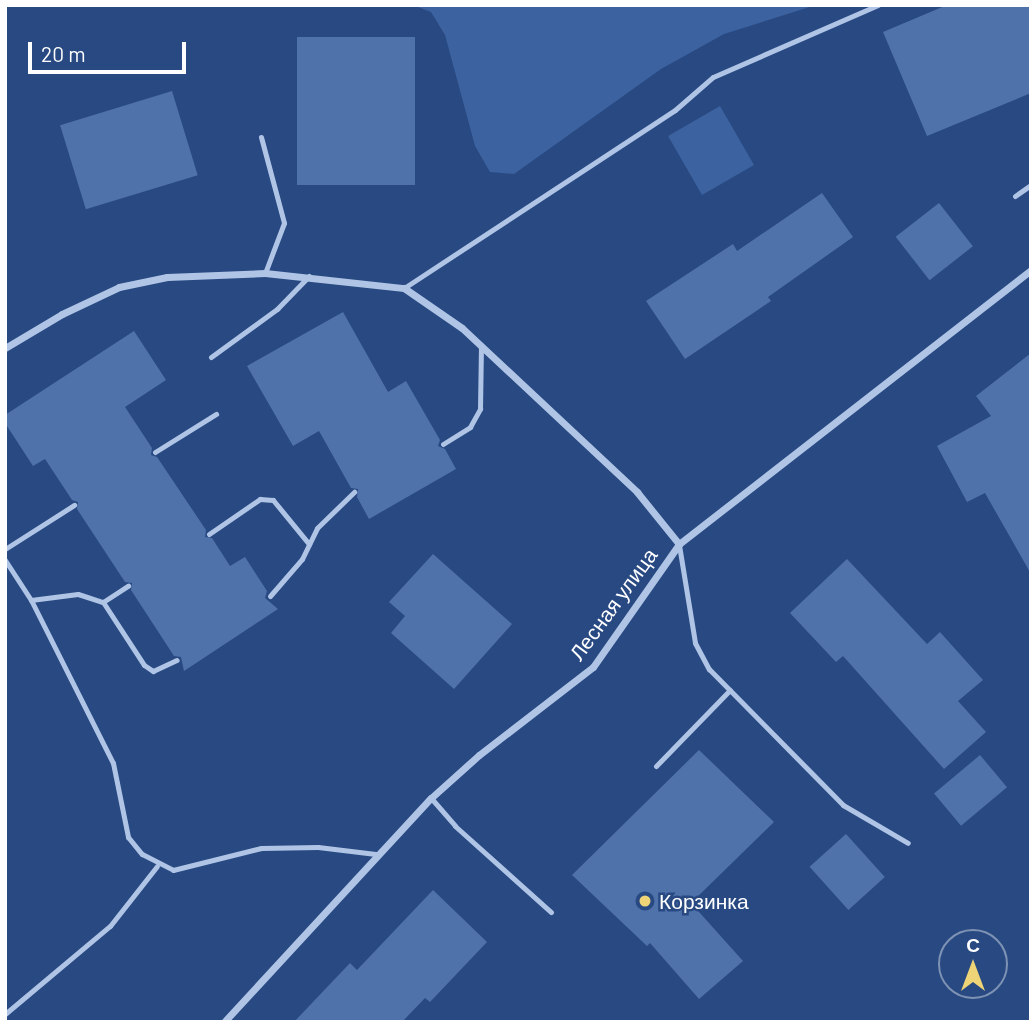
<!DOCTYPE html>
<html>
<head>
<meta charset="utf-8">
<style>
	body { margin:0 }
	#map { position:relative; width:1036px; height:1027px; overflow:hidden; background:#284982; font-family:Barlow,sans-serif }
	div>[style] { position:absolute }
	.green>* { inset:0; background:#3c629f; transform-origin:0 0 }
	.building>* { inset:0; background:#5072ab; transform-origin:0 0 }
	.lane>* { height:5px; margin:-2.5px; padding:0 2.5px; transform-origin:2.5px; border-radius:2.5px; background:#b0c5e6 }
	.street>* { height:7px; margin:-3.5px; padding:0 3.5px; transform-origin:3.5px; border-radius:3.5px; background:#b0c5e6 }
	.dots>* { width:19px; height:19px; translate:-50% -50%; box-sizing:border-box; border:4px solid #284982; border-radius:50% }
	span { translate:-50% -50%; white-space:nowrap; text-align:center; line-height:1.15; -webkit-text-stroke:5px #284982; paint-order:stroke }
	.street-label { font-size:21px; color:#fff }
	.poi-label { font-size:21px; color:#fff }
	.left { translate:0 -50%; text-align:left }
	.frame { position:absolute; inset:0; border:7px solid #fff; pointer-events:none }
	.north { position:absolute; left:938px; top:929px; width:70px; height:70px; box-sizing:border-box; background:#284982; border:2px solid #7e92b4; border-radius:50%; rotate:0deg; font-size:19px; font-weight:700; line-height:28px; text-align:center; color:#fff }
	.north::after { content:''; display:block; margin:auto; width:24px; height:32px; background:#eed377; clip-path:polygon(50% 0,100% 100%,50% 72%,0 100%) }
	.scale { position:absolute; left:28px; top:42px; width:158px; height:32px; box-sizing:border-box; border:4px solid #fff; border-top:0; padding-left:9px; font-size:21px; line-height:24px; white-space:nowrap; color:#fff; -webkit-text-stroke:5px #284982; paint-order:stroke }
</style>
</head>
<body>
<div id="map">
	<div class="green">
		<div style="clip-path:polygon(413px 5px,816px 5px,724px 34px,661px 69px,514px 174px,490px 172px,475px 146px,445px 35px,431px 12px)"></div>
		<div style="left:720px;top:106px;width:68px;height:60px;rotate:60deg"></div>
	</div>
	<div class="building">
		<div style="clip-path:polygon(947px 5px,1031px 5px,1031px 93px,927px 136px,883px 32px)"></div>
		<div style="left:297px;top:37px;width:118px;height:148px"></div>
		<div style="left:172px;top:91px;width:88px;height:117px;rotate:73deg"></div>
		<div style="clip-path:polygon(822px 193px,853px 237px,768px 297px,771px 301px,685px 359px,646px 301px,733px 244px,737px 251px)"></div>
		<div style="left:939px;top:203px;width:55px;height:55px;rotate:52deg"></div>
		<div style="clip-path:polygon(343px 312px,388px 392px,406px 381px,440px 440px,438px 446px,445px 449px,456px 469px,369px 519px,357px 497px,358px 489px,351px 488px,319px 431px,293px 446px,247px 366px)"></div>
		<div style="clip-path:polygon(134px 331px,166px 380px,125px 407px,152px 448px,151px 455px,157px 457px,206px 530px,205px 537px,212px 538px,230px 566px,245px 557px,267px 591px,265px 598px,278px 609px,184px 671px,181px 657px,174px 656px,131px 590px,132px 583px,125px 582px,77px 509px,78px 502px,72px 500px,45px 459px,33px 466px,5px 423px,5px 415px)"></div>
		<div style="clip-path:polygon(1031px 353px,1031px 574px,985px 493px,967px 502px,937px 446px,991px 416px,976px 396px)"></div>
		<div style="clip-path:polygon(433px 554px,512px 624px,454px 689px,391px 633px,405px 616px,389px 602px)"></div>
		<div style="clip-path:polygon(847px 559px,927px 644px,940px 632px,983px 680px,958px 701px,986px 732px,944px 769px,843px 656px,836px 662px,790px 613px)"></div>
		<div style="clip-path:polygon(699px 750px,774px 822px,691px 903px,743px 961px,699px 999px,650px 943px,647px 946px,572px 875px)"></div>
		<div style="left:980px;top:755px;width:42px;height:60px;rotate:50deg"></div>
		<div style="left:846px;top:834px;width:58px;height:49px;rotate:48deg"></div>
		<div style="clip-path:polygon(433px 890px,487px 942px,430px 1002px,425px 998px,402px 1022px,294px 1022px,350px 963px,357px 970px)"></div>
	</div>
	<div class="lane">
		<div style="left:261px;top:137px;width:89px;rotate:75deg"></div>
		<div style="left:284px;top:223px;width:53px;rotate:110.8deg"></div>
		<div style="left:1015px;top:196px;width:19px;rotate:-35deg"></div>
		<div style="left:404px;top:288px;width:324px;rotate:-33.3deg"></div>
		<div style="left:675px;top:110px;width:50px;rotate:-41deg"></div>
		<div style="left:713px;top:77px;width:180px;rotate:-23.6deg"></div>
		<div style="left:211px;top:357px;width:82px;rotate:-36deg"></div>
		<div style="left:277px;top:309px;width:46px;rotate:-45.9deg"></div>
		<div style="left:443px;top:444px;width:32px;rotate:-32deg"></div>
		<div style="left:470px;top:427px;width:21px;rotate:-61deg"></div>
		<div style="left:480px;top:409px;width:63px;rotate:-89.1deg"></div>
		<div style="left:155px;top:452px;width:72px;rotate:-31.9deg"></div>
		<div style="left:209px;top:534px;width:62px;rotate:-34.5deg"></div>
		<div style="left:260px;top:499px;width:13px;rotate:4deg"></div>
		<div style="left:273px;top:500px;width:57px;rotate:50.7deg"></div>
		<div style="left:679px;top:545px;width:99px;rotate:80.7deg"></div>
		<div style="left:695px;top:643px;width:30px;rotate:62deg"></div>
		<div style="left:709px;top:669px;width:191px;rotate:45.4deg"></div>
		<div style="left:843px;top:805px;width:75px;rotate:30.3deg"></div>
		<div style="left:5px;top:549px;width:82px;rotate:-32.5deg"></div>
		<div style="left:5px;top:560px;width:48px;rotate:57deg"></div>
		<div style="left:31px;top:600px;width:182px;rotate:63.3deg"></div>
		<div style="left:113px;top:763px;width:76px;rotate:78.5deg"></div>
		<div style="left:128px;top:837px;width:22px;rotate:51deg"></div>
		<div style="left:142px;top:854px;width:35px;rotate:27deg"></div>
		<div style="left:173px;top:870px;width:91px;rotate:-14deg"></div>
		<div style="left:261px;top:848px;width:57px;rotate:-1deg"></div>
		<div style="left:318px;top:847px;width:58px;rotate:6.9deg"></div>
		<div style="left:270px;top:596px;width:49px;rotate:-49.1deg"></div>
		<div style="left:302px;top:559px;width:34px;rotate:-64deg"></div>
		<div style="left:317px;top:528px;width:52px;rotate:-44.2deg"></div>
		<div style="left:31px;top:600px;width:47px;rotate:-7.3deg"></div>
		<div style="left:78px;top:594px;width:26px;rotate:18deg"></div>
		<div style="left:103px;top:602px;width:75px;rotate:56.9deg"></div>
		<div style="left:144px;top:665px;width:11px;rotate:34deg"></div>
		<div style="left:153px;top:671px;width:26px;rotate:-25deg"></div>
		<div style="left:103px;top:602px;width:30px;rotate:-33deg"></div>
		<div style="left:656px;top:766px;width:106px;rotate:-45.8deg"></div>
		<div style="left:431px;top:798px;width:37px;rotate:49deg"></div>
		<div style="left:455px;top:826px;width:129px;rotate:41.9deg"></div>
		<div style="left:5px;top:1014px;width:137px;rotate:-40deg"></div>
		<div style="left:110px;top:926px;width:76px;rotate:-51.9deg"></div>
	</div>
	<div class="street">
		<div style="left:5px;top:348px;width:66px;rotate:-30.8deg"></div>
		<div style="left:62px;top:314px;width:63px;rotate:-25.3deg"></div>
		<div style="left:119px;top:287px;width:49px;rotate:-11.8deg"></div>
		<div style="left:167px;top:277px;width:98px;rotate:-2.3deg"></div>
		<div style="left:265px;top:273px;width:140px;rotate:6.2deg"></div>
		<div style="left:404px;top:288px;width:70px;rotate:34.6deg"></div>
		<div style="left:462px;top:328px;width:240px;rotate:43.1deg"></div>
		<div style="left:637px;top:492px;width:67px;rotate:51.1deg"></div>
		<div style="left:224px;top:1022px;width:305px;rotate:-47.3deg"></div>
		<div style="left:431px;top:798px;width:64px;rotate:-41.9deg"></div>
		<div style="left:479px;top:755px;width:144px;rotate:-37.7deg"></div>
		<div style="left:593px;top:667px;width:150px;rotate:-55deg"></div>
		<div style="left:679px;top:544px;width:446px;rotate:-37.9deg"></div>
	</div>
	<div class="dots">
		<div style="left:645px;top:901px;background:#eed377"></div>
	</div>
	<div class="street-label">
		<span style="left:613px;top:604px;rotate:-54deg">Лесная улица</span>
	</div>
	<div class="poi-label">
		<span class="left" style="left:659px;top:901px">Корзинка</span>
	</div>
	<div class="frame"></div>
	<div class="north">С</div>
	<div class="scale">20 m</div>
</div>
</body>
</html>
